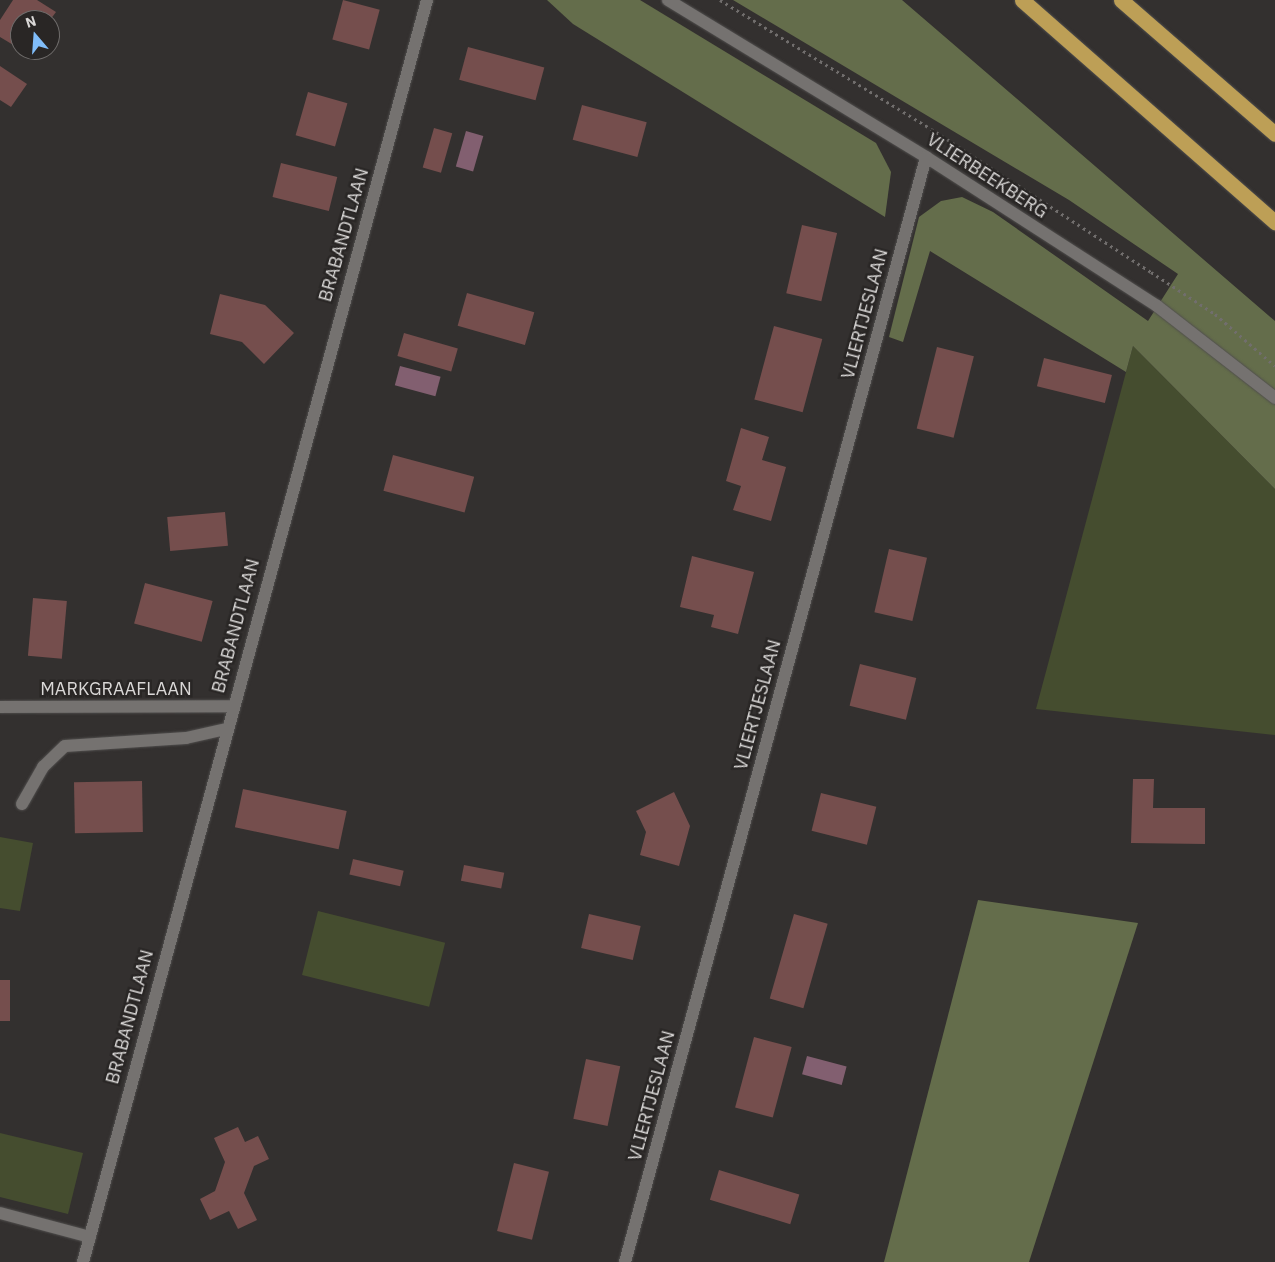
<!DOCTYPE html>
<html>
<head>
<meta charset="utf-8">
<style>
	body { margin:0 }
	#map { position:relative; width:1275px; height:1262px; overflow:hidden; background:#33302f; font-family:"IBM Plex Sans",sans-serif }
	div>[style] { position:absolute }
	.green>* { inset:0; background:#454d2f; transform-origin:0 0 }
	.forest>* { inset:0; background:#646d4b }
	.water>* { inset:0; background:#825f70; transform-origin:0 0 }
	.building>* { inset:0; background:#754e4d; transform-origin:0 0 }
	.path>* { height:3px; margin-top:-1.5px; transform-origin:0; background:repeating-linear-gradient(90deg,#716e6d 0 2.5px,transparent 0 6.5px) }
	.roads { filter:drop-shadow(0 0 1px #504e4d) drop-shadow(0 0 1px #504e4d) }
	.minor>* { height:12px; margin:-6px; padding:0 6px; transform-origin:6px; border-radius:6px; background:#757270 }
	.highway>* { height:15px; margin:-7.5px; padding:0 7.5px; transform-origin:7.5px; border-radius:7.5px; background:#bd9f56 }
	span { translate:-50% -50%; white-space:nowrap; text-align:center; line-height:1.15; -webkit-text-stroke:5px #292625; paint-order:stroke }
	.street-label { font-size:18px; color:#dad8d7 }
	.north { position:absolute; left:10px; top:10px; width:50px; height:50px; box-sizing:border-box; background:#292625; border:1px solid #706d6c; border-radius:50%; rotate:342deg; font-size:14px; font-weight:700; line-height:20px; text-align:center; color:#dad8d7 }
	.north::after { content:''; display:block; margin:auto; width:18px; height:22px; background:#80bdfa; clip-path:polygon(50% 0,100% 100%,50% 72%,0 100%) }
</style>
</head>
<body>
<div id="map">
	<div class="green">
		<div style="clip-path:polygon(1133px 346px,1275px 489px,1275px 735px,1036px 709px)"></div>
		<div style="clip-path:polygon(0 837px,33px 843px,20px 911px,0 908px)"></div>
		<div style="left:318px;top:911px;width:131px;height:66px;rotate:14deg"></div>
		<div style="clip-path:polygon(0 1133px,83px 1153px,68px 1214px,0 1197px)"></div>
	</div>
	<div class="forest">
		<div style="clip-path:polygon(547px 0,640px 0,876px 143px,891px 172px,885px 217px,573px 24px)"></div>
		<div style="clip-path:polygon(733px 0,902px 0,1275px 321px,1275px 489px,1133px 346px,1126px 372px,930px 251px,903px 342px,889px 337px,919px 217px,941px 201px,962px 197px,993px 212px,1148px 321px,1178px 274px,1069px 200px)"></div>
		<div style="clip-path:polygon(978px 900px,1138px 923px,1029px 1262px,884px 1262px)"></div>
	</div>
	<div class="water">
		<div style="left:466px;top:131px;width:18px;height:37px;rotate:16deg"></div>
		<div style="left:400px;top:366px;width:42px;height:20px;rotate:15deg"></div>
		<div style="left:807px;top:1056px;width:41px;height:19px;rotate:15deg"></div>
	</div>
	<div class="building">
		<div style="clip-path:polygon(13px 0,37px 0,56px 12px,50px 20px,20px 20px,20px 49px,0 37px,0 20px)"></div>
		<div style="left:343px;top:0;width:38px;height:41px;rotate:15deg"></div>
		<div style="left:468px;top:47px;width:79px;height:34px;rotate:15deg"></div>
		<div style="clip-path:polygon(0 66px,27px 84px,11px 107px,0 100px)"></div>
		<div style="left:308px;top:92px;width:41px;height:45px;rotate:16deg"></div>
		<div style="left:582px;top:105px;width:67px;height:36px;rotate:15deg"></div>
		<div style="left:434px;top:128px;width:19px;height:41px;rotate:16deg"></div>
		<div style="left:281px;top:163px;width:58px;height:35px;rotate:14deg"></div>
		<div style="left:802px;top:225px;width:36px;height:70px;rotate:13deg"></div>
		<div style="left:467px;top:293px;width:70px;height:34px;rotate:16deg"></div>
		<div style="clip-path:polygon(220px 294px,265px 305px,294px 333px,264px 364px,242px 342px,210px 334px)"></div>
		<div style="left:774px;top:326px;width:50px;height:76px;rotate:15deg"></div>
		<div style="left:404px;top:333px;width:56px;height:24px;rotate:16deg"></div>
		<div style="left:937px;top:347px;width:38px;height:84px;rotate:14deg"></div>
		<div style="left:1044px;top:358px;width:70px;height:29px;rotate:14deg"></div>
		<div style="clip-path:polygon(741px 428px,769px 437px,762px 460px,786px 467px,771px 521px,733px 510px,741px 486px,726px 481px)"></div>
		<div style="left:393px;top:455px;width:84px;height:37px;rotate:15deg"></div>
		<div style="left:225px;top:512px;width:34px;height:58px;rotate:85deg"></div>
		<div style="left:889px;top:549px;width:39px;height:65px;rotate:13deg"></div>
		<div style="clip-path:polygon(692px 556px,754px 572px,738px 634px,711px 627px,714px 615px,680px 607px)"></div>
		<div style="left:145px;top:583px;width:70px;height:42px;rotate:15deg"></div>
		<div style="left:33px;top:598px;width:34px;height:58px;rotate:5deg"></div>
		<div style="left:860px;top:664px;width:58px;height:43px;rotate:14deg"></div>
		<div style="clip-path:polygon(1133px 779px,1154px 779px,1153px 808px,1205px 808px,1205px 844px,1131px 843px)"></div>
		<div style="left:142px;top:781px;width:51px;height:68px;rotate:89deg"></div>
		<div style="left:243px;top:789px;width:106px;height:39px;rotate:12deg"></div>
		<div style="clip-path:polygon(674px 792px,690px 826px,679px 866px,640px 855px,646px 832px,636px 811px)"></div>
		<div style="left:821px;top:793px;width:57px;height:39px;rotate:14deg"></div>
		<div style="left:353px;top:859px;width:52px;height:16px;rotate:13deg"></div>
		<div style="left:464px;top:865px;width:41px;height:16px;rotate:11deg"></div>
		<div style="left:589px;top:914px;width:53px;height:35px;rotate:13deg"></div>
		<div style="left:794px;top:914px;width:35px;height:88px;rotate:16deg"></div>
		<div style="left:0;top:980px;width:10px;height:41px"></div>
		<div style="left:754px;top:1037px;width:39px;height:73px;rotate:15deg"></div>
		<div style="left:586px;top:1059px;width:35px;height:61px;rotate:12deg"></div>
		<div style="clip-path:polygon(238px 1127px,245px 1142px,258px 1136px,269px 1159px,254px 1166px,244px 1193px,257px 1220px,238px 1229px,229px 1211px,210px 1220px,200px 1199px,215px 1191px,225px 1162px,214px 1138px)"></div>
		<div style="left:514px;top:1163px;width:36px;height:70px;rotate:14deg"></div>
		<div style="left:719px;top:1170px;width:84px;height:31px;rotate:17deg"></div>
	</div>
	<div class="path">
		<div style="left:720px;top:0;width:253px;rotate:31.4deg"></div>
		<div style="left:936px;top:132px;width:257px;rotate:33.1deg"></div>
		<div style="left:1151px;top:272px;width:77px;rotate:33.3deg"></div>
		<div style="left:1215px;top:314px;width:79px;rotate:40.9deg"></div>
	</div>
	<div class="roads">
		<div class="minor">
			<div style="left:668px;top:0;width:302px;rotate:31.3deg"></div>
			<div style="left:926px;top:157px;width:275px;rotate:32.8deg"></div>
			<div style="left:1157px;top:306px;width:150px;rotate:37.9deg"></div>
			<div style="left:0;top:707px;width:232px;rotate:-0.2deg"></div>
			<div style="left:22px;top:804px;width:43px;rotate:-60.4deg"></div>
			<div style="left:43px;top:767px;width:30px;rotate:-44deg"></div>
			<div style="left:65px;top:746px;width:121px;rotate:-3.8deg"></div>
			<div style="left:186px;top:738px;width:41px;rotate:-12.7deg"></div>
			<div style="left:0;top:1213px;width:93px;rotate:14.9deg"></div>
			<div style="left:83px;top:1262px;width:1308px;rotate:-74.75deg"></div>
			<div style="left:625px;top:1262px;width:1145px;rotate:-74.76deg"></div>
		</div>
		<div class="highway">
			<div style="left:1022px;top:0;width:337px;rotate:41.3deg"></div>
			<div style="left:1121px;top:0;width:204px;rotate:41deg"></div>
		</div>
	</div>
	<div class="street-label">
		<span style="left:987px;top:176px;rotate:33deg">VLIERBEEKBERG</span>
		<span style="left:344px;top:235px;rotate:-74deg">BRABANDTLAAN</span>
		<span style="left:865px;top:314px;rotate:-75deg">VLIERTJESLAAN</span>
		<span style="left:236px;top:626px;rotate:-75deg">BRABANDTLAAN</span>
		<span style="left:116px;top:689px">MARKGRAAFLAAN</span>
		<span style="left:758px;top:705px;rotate:-75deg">VLIERTJESLAAN</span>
		<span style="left:130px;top:1017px;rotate:-75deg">BRABANDTLAAN</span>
		<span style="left:652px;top:1096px;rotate:-75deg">VLIERTJESLAAN</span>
	</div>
	<div class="north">N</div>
</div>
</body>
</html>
